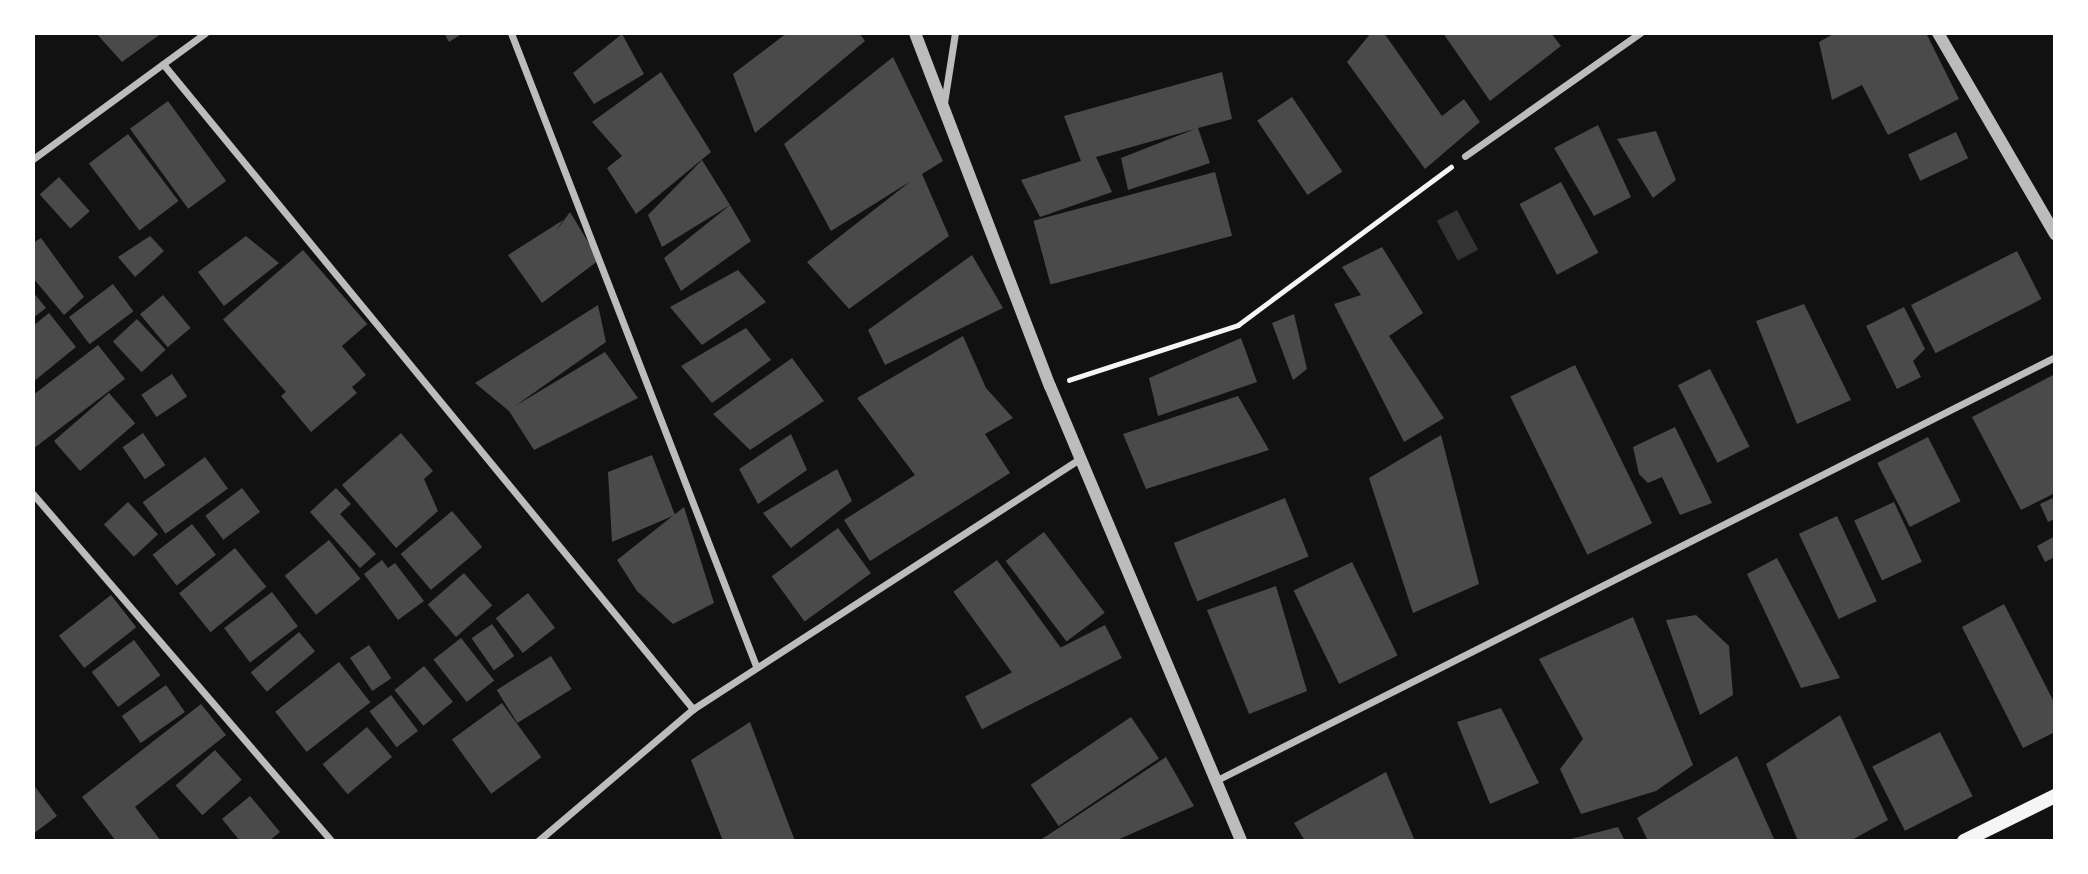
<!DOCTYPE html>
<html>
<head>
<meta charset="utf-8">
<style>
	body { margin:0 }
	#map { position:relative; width:2088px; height:874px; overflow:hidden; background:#111; font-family:Inter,sans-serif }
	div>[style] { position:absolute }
	.water>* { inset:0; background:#333; transform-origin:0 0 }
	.building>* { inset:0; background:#4a4a4a; transform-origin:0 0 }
	.path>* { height:4.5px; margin:-2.25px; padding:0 2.25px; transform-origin:2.25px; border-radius:2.25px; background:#f5f5f5 }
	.minor>* { height:7px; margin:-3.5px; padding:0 3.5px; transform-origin:3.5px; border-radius:3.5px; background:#bcbcbc }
	.tertiary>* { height:12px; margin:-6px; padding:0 6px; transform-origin:6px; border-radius:6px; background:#bcbcbc }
	.secondary>* { height:14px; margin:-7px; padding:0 7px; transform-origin:7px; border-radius:7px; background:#f5f5f5 }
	span { translate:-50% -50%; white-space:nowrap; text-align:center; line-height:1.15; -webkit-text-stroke:7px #fff; paint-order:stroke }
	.frame { position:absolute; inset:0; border:35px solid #fff; pointer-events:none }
</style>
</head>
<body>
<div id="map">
	<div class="water">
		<div style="left:1457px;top:210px;width:45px;height:23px;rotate:62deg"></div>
	</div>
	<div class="building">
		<div style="clip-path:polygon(96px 33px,162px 33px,122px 62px)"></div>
		<div style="clip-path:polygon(444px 33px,463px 33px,449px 42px)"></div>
		<div style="clip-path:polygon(787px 33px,859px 33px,865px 41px,755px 133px,733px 74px)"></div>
		<div style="clip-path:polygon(1371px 33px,1384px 33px,1442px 116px,1464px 99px,1480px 122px,1425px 169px,1347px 62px)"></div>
		<div style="clip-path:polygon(1443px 33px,1551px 33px,1561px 46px,1490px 101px)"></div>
		<div style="clip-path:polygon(1835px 33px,1926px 33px,1959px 99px,1888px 135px,1862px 85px,1832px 100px,1819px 42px)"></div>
		<div style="clip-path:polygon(622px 34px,644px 74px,594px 104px,573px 73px)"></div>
		<div style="clip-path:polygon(893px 57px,943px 161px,922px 174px,949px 236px,849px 309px,807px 262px,911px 181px,831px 231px,784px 144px)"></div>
		<div style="clip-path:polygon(661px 72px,711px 152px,636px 214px,607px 168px,622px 156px,592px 122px)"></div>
		<div style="clip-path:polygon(1222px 72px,1232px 119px,1198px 128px,1210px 163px,1128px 190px,1121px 158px,1195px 129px,1096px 157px,1112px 192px,1040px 217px,1021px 180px,1081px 161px,1064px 116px)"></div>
		<div style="left:1292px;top:97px;width:90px;height:42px;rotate:56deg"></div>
		<div style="left:168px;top:101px;width:99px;height:47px;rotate:54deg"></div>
		<div style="clip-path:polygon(1598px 125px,1631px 197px,1594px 216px,1554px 148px)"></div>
		<div style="clip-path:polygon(1656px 131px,1676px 180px,1653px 198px,1617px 139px)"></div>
		<div style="left:1956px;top:132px;width:29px;height:53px;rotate:65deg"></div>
		<div style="left:128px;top:134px;width:84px;height:49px;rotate:53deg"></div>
		<div style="clip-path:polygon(702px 160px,730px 205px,662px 247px,648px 215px)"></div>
		<div style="left:1215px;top:172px;width:66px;height:188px;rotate:75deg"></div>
		<div style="left:59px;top:177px;width:46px;height:26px;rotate:48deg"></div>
		<div style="left:1561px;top:182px;width:80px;height:47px;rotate:62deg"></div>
		<div style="clip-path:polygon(730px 205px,751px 241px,681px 291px,664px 258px)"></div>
		<div style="clip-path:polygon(570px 212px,599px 260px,542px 303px,508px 255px,563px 220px,556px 231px)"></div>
		<div style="clip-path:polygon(150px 236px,164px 251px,135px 277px,118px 257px)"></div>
		<div style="clip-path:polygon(246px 236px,279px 263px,224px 306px,198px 272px)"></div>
		<div style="clip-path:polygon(41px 238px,84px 297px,64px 315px,33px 278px,33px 243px)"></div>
		<div style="clip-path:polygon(1382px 247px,1423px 313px,1389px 336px,1444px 418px,1404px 442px,1334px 304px,1361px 295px,1342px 267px)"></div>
		<div style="left:303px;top:250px;width:98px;height:106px;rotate:49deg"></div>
		<div style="left:2017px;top:251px;width:54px;height:119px;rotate:63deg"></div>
		<div style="clip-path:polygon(972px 255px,1003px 308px,885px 365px,868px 330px)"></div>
		<div style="clip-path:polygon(738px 270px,766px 302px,702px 345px,670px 307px)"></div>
		<div style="left:113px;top:284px;width:34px;height:55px;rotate:53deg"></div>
		<div style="clip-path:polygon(33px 292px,46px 308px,33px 318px)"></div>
		<div style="left:163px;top:295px;width:43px;height:30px;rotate:50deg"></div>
		<div style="clip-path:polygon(1804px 304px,1851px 400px,1797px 424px,1756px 321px)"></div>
		<div style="clip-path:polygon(598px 305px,606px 342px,515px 406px,605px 352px,638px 398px,534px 450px,509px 411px,475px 383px)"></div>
		<div style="clip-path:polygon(1904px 307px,1925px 349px,1913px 361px,1921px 377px,1897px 389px,1866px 326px)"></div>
		<div style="clip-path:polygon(49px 313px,76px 347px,33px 382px,33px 326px)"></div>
		<div style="clip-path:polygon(1294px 314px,1307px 369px,1293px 380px,1272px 323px)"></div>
		<div style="left:137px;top:319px;width:42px;height:33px;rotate:47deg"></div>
		<div style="clip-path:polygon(746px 328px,771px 360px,712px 403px,681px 366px)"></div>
		<div style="clip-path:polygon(963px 336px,986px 388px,1013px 418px,985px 434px,1010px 473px,870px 561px,844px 520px,915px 475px,857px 398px)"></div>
		<div style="clip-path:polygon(1241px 338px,1257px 382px,1158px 416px,1149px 378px)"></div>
		<div style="clip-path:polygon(98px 345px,125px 379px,33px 449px,33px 395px)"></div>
		<div style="clip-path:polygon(341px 345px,366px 375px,352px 387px,357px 393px,311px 432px,281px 396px)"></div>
		<div style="clip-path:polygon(792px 358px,824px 401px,750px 450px,713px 414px)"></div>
		<div style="left:1575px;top:365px;width:176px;height:72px;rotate:64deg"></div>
		<div style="left:1710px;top:369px;width:87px;height:36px;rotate:63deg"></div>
		<div style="left:172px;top:374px;width:27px;height:37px;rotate:56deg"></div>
		<div style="clip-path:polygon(2055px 374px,2055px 493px,2021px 510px,1972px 417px)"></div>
		<div style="left:109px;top:393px;width:40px;height:73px;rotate:49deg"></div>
		<div style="clip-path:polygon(1238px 396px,1269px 450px,1146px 489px,1123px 434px)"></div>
		<div style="clip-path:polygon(1675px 427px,1712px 503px,1680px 515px,1662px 477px,1648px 483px,1639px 474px,1633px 447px)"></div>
		<div style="left:143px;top:433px;width:39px;height:25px;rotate:55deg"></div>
		<div style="clip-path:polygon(401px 433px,433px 471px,424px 479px,438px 511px,396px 548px,342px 485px)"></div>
		<div style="clip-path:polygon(791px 434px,807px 470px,758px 504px,739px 469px)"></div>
		<div style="clip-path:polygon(1441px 435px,1479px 584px,1413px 613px,1369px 478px)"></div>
		<div style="left:1928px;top:437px;width:72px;height:57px;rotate:63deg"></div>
		<div style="clip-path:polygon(652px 455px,675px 515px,612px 542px,608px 472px)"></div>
		<div style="left:205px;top:457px;width:39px;height:77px;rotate:54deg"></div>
		<div style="clip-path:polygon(837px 469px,852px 501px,791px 548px,763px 513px)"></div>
		<div style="left:242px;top:488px;width:30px;height:46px;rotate:53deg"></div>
		<div style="clip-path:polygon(336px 488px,351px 504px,340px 514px,376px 554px,360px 568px,310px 512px)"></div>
		<div style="clip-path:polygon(2055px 497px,2055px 519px,2048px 522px,2040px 504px)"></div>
		<div style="left:1285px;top:498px;width:63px;height:120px;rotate:68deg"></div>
		<div style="left:128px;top:502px;width:44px;height:33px;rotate:47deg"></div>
		<div style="left:1894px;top:502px;width:66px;height:44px;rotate:65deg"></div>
		<div style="clip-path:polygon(684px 507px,714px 603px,673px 624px,637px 591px,617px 560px)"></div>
		<div style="left:452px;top:511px;width:47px;height:67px;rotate:50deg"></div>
		<div style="left:1837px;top:516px;width:94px;height:42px;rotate:65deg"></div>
		<div style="left:192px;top:524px;width:39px;height:50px;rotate:52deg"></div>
		<div style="left:838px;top:528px;width:56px;height:82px;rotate:54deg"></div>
		<div style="left:1044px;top:532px;width:101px;height:48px;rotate:53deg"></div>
		<div style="clip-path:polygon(2055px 536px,2055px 557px,2045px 562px,2037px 546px)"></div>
		<div style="left:329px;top:540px;width:50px;height:57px;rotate:51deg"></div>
		<div style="left:235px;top:548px;width:50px;height:72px;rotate:51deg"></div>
		<div style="clip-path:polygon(1777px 558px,1840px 678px,1801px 688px,1747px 574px)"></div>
		<div style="clip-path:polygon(382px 560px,388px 568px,395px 563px,424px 601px,398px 620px,364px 574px)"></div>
		<div style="left:997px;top:560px;width:110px;height:54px;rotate:54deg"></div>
		<div style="left:1352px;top:562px;width:104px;height:65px;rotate:64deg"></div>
		<div style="left:464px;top:573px;width:43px;height:48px;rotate:49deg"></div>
		<div style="clip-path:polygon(1276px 586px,1307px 691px,1249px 714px,1207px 610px)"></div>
		<div style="left:272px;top:592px;width:43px;height:60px;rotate:53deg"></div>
		<div style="left:528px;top:593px;width:44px;height:41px;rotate:52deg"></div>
		<div style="left:111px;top:595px;width:41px;height:66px;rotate:52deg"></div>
		<div style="clip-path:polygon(2004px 604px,2055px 704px,2055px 732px,2023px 748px,1962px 627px)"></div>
		<div style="clip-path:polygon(1696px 615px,1729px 646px,1733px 695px,1700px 715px,1666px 620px)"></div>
		<div style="clip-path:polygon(1633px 617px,1693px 765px,1656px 791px,1581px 814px,1560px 769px,1583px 739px,1539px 659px)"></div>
		<div style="left:492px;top:624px;width:39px;height:25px;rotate:55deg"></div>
		<div style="left:1105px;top:625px;width:37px;height:157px;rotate:63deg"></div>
		<div style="left:299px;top:632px;width:25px;height:63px;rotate:50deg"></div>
		<div style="left:461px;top:638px;width:54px;height:35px;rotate:52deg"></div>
		<div style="left:134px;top:640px;width:44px;height:53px;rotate:53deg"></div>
		<div style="left:369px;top:645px;width:40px;height:23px;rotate:56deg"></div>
		<div style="left:551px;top:656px;width:39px;height:64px;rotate:58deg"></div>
		<div style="left:339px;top:662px;width:51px;height:81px;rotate:52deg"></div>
		<div style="left:424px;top:666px;width:46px;height:38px;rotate:51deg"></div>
		<div style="left:166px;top:685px;width:33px;height:54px;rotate:55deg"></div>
		<div style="left:391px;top:695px;width:45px;height:27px;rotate:53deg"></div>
		<div style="left:502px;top:703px;width:67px;height:62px;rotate:54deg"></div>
		<div style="clip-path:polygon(201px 704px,226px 735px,135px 807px,161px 841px,116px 841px,82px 797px)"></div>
		<div style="clip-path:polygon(1501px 708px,1539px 783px,1490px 804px,1457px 722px)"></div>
		<div style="clip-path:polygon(1840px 715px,1888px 820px,1850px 841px,1798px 841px,1766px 764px)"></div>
		<div style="left:1131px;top:717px;width:50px;height:121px;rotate:56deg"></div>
		<div style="clip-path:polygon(750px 722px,795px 841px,723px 841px,691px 760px)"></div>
		<div style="left:367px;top:727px;width:39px;height:58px;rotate:50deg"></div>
		<div style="left:1940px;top:732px;width:72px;height:76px;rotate:63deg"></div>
		<div style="left:215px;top:750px;width:40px;height:53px;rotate:48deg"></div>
		<div style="clip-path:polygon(1737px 756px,1775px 841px,1648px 841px,1637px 818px)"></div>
		<div style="clip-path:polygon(1166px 757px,1194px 806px,1115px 841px,1039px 841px)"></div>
		<div style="clip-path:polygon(1386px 772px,1415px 841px,1305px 841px,1294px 823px)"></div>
		<div style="clip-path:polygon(33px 784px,57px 816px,33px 834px)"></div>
		<div style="clip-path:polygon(250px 796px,280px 832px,269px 841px,240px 841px,222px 819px)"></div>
		<div style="clip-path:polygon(1618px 827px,1625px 841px,1571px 839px)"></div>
	</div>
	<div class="path">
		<div style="left:1069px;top:380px;width:178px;rotate:-18deg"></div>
		<div style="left:1238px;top:325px;width:265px;rotate:-36.6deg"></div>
	</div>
	<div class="minor">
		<div style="left:511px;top:33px;width:679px;rotate:68.84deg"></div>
		<div style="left:163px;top:64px;width:835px;rotate:50.59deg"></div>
		<div style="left:944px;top:103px;width:71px;rotate:-81.1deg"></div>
		<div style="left:1465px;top:156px;width:214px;rotate:-35.1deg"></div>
		<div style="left:33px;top:159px;width:213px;rotate:-36.2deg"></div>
		<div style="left:33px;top:494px;width:457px;rotate:49.3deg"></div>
		<div style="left:1217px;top:780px;width:939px;rotate:-26.78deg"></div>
		<div style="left:538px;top:841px;width:204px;rotate:-40.4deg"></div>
		<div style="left:693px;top:709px;width:462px;rotate:-32.9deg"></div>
	</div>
	<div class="tertiary">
		<div style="left:915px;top:33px;width:378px;rotate:69.1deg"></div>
		<div style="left:1050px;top:386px;width:493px;rotate:67.2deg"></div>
		<div style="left:1938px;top:33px;width:233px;rotate:59.8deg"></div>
	</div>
	<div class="secondary">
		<div style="left:1964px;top:841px;width:102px;rotate:-26.3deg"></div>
	</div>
	<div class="frame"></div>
</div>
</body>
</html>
